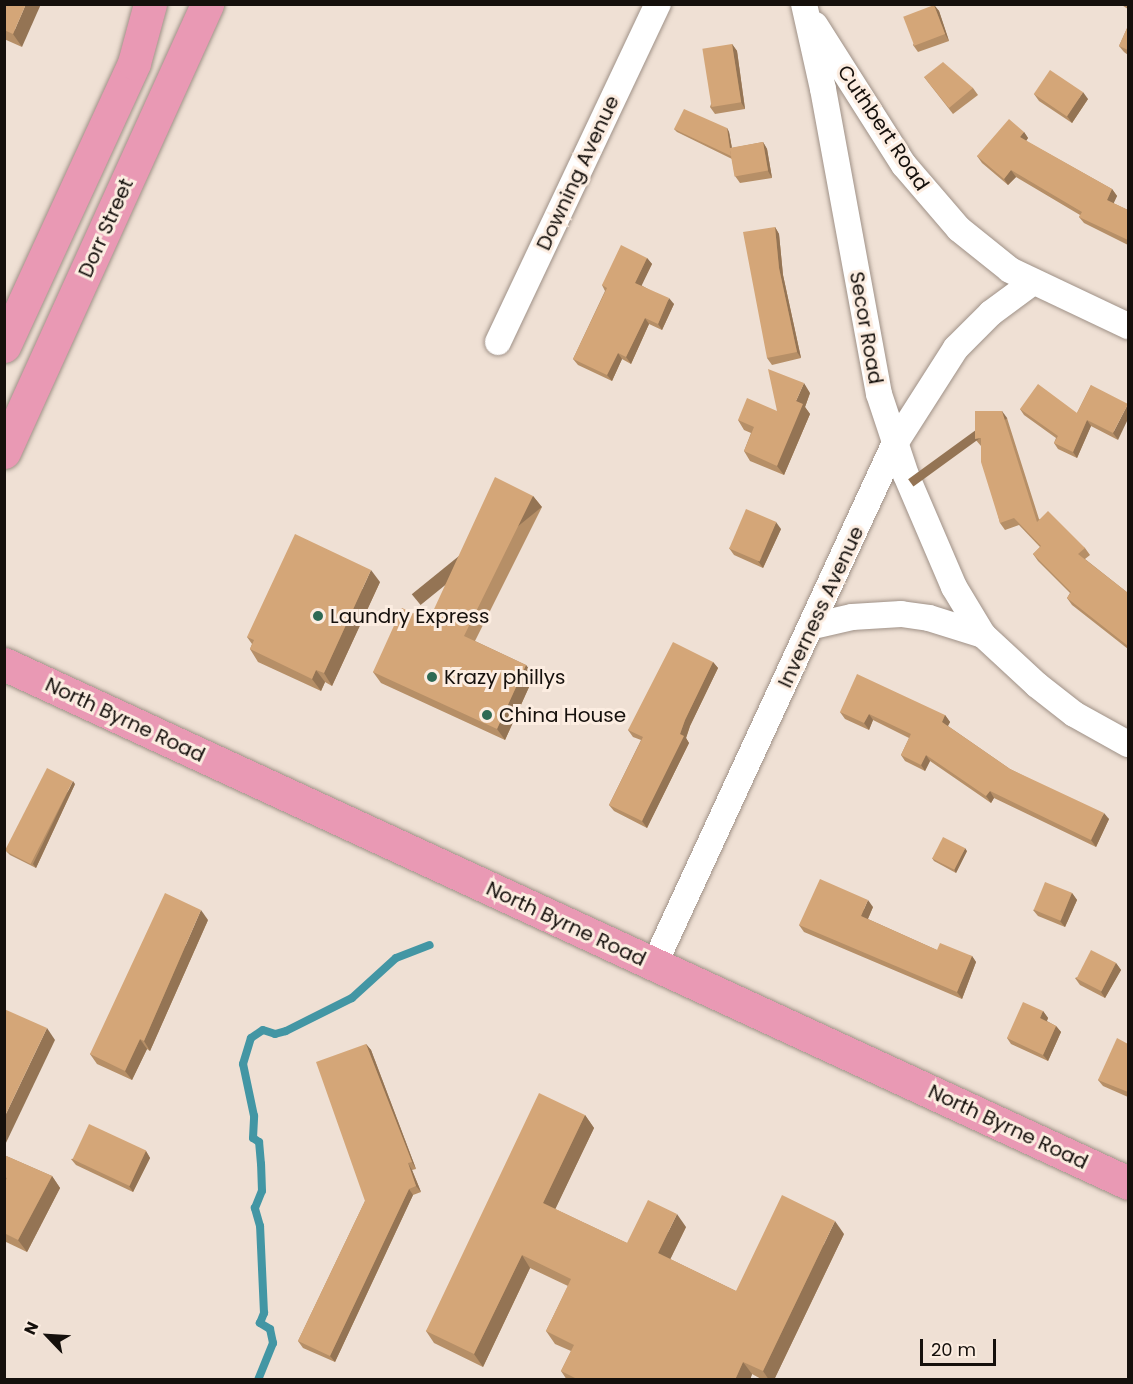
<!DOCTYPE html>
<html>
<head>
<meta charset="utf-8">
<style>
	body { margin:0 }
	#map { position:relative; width:1133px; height:1384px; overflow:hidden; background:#efe0d4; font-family:Poppins,sans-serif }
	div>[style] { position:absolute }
	.stream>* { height:8px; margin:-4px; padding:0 4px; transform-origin:4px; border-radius:4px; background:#4396a4 }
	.roads { filter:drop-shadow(0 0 2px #9f9187) drop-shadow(0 0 2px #9f9187) }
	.minor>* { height:26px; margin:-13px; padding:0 13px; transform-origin:13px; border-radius:13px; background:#fff }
	.primary>* { height:33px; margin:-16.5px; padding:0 16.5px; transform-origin:16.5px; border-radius:16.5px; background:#e999b4 }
	.wall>* { inset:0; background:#b68f67 }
	.shaded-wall>* { inset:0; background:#947454; transform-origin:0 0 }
	.building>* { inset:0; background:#d4a678; transform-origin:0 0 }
	.dots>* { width:16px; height:16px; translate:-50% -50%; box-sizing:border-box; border:3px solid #fcede1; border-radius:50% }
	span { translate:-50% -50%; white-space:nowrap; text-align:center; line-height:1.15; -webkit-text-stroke:6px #fcede1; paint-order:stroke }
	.street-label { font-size:20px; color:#15100c }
	.poi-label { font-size:20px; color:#15100c }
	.left { translate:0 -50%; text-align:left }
	.frame { position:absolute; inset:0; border:6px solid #15100c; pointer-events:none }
	.north { position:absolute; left:18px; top:1306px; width:60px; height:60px; -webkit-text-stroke:4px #fcede1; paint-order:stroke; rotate:295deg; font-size:16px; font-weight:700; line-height:24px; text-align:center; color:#15100c }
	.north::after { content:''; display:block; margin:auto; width:21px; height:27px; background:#15100c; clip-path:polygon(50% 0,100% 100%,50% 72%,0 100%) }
	.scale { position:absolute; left:920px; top:1339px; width:76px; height:27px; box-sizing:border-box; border:3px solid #15100c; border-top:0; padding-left:8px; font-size:18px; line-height:21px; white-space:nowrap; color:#15100c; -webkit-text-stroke:4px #fcede1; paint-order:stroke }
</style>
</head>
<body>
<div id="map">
	<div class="stream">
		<div style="left:258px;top:1380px;width:40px;rotate:-68deg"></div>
		<div style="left:273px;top:1343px;width:14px;rotate:-102deg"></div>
		<div style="left:270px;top:1329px;width:12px;rotate:-149deg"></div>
		<div style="left:260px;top:1323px;width:11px;rotate:-68deg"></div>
		<div style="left:264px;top:1313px;width:87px;rotate:-92.6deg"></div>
		<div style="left:260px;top:1226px;width:19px;rotate:-106deg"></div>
		<div style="left:255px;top:1208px;width:18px;rotate:-68deg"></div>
		<div style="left:262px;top:1191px;width:27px;rotate:-92deg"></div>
		<div style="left:261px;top:1164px;width:22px;rotate:-95deg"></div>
		<div style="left:259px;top:1142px;width:7px;rotate:-146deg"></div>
		<div style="left:253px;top:1138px;width:22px;rotate:-87deg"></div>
		<div style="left:254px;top:1116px;width:53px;rotate:-101.9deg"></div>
		<div style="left:243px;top:1064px;width:27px;rotate:-73deg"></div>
		<div style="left:251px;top:1038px;width:14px;rotate:-34deg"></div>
		<div style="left:263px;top:1030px;width:13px;rotate:18deg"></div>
		<div style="left:275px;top:1034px;width:11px;rotate:-15deg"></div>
		<div style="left:286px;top:1031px;width:74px;rotate:-26.6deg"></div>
		<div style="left:352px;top:998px;width:59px;rotate:-42.3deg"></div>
		<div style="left:396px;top:958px;width:36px;rotate:-21deg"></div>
	</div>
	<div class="roads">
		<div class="minor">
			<div style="left:804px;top:4px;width:87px;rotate:77.4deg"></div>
			<div style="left:823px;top:89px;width:310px;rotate:79.6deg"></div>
			<div style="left:879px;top:394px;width:85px;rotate:71.6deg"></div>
			<div style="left:906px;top:475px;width:122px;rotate:66.8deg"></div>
			<div style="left:954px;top:587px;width:56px;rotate:58.9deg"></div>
			<div style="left:983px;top:635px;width:74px;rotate:42.8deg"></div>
			<div style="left:1037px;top:685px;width:47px;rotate:38.1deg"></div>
			<div style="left:1074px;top:714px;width:62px;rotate:29.1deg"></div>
			<div style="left:815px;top:25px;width:166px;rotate:57.6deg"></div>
			<div style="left:904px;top:165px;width:84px;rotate:49.3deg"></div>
			<div style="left:959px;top:229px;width:65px;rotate:38.8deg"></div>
			<div style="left:1010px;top:270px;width:131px;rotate:25.4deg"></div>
			<div style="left:498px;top:342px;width:374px;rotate:-64.7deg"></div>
			<div style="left:813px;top:626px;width:40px;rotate:-13deg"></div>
			<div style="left:852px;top:617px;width:49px;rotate:-3.5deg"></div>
			<div style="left:901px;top:614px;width:28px;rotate:8deg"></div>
			<div style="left:929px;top:618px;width:57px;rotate:17.5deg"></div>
			<div style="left:654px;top:965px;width:573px;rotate:-65.22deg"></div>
			<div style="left:894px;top:445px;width:115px;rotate:-57.4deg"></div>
			<div style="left:956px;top:348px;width:49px;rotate:-45deg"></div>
			<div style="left:991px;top:313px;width:52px;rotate:-36.4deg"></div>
		</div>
		<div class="primary">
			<div style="left:4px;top:346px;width:311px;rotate:-65.3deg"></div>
			<div style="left:134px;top:63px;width:61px;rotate:-74.8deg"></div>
			<div style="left:4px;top:452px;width:492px;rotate:-65.6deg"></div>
			<div style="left:4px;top:664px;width:1238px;rotate:24.78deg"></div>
		</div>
	</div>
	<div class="wall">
		<div style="clip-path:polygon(4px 4px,22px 47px,4px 39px)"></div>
		<div style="clip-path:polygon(1120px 4px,1128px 4px,1128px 9px)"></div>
		<div style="clip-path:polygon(934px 5px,939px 11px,949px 41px,918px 52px,913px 45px)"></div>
		<div style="clip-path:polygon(1128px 26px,1128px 55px,1124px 52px,1119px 46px)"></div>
		<div style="clip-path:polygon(732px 44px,737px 51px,745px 109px,715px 114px,710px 107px)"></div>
		<div style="clip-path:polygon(924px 77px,973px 88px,978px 95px,953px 114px)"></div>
		<div style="clip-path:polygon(1034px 94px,1088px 99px,1072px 123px,1039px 101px)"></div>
		<div style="clip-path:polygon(727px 128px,729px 132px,732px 148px,763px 142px,767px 149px,772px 178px,740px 183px,735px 176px,732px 159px,677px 132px,674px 129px)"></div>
		<div style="clip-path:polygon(1024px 132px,1028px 138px,1026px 141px,1112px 189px,1117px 196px,1113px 203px,1128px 210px,1128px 245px,1084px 223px,1079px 217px,1080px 215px,1016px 177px,1008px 185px,982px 163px,977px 156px)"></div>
		<div style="clip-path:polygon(775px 227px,779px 234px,783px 275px,801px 358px,772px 365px,767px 358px)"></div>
		<div style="clip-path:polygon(647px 258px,652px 264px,641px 285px,674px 304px,662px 330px,649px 324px,631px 364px,622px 359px,612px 381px,578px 365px,573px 359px,605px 291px,602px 285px)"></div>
		<div style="clip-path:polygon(1091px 385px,1118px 440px,1091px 426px,1077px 458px,1058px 449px,1054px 443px,1056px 438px,1024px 415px,1020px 409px,1077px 413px)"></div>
		<div style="clip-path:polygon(810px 393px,805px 407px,810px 414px,784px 475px,750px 461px,744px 451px,751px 433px,744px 430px,738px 420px,777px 411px)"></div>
		<div style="clip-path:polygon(1007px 418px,1039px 519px,1085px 548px,1090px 555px,1085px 559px,1128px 593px,1128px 649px,1072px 605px,1067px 598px,1070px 593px,1038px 561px,1033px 554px,1040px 547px,1019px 525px,1005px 530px,1000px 523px,981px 446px,975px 439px)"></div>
		<div style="clip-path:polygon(533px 496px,542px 507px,475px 641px,526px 665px,534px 676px,505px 740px,381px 683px,373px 672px,429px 620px)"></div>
		<div style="clip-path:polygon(781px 529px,763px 568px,734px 555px,729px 548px)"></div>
		<div style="clip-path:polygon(380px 582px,332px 686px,325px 682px,321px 691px,258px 662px,250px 649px,252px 644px,247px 637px)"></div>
		<div style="clip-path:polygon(713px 662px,718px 668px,690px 726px,686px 738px,689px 743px,647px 828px,614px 811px,609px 805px,641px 740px,633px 737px,628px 730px)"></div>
		<div style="clip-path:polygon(840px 712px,945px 715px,950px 722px,948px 726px,1010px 769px,1109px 819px,1096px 847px,994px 798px,991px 803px,930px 761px,925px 771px,905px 761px,901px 755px,909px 738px,873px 720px,869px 730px,845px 719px)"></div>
		<div style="clip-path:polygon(75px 784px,36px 868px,10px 855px,7px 852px)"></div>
		<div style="clip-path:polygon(967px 851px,956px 873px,934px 861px,932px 858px)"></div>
		<div style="clip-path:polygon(1072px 893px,1077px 900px,1065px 927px,1038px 916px,1033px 910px)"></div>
		<div style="clip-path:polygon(873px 907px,868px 919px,937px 950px,972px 956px,976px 962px,962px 999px,804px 932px,799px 925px)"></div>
		<div style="clip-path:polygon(208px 920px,150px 1051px,147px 1049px,132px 1080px,97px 1064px,90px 1054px)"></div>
		<div style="clip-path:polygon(1116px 963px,1121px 970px,1105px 998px,1080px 985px,1075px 978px)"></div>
		<div style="clip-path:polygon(1043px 1011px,1048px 1018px,1047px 1021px,1056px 1026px,1061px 1032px,1048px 1061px,1011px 1044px,1007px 1038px)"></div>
		<div style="clip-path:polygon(366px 1044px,371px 1050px,416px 1169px,412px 1170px,421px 1192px,413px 1195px,335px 1362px,303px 1348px,298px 1341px,365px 1201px)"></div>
		<div style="clip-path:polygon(1128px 1044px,1128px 1097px,1103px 1086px,1098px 1080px)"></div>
		<div style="clip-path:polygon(585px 1115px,594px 1128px,555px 1209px,627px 1243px,686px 1227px,670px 1259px,736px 1291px,844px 1234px,774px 1380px,763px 1380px,752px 1374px,750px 1380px,567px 1380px,561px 1371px,571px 1351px,555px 1344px,546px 1331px,568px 1286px,530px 1268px,483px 1367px,434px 1343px,426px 1331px)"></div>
		<div style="clip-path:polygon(146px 1151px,150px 1158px,133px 1192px,76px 1165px,71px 1159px)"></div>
		<div style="clip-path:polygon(4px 1155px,52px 1176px,60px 1188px,27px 1252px,4px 1241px)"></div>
	</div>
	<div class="shaded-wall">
		<div style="clip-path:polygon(26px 4px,41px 4px,22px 47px,13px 34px)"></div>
		<div style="clip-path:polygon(934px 5px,939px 11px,949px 41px,945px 34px)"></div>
		<div style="clip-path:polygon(732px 44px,737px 51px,745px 109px,741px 102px)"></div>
		<div style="clip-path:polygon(1083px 92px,1088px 99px,1072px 123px,1067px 116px)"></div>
		<div style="clip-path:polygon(727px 128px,729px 132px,734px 160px,731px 156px)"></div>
		<div style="clip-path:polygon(1024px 132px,1028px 138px,1024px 144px,1020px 137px)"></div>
		<div style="clip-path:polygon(763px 142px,767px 149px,772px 178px,768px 171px)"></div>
		<div style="clip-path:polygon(1011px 170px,1016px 177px,1008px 185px,1004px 179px)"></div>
		<div style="clip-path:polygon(1112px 189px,1117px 196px,1112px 207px,1107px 200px)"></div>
		<div style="clip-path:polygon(775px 227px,779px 234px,783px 275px,801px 358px,797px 352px,779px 268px)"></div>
		<div style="clip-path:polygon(647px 258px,652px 264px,640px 289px,635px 283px)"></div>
		<div style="clip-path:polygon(669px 298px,674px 304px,662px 330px,658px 324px)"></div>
		<div style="clip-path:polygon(645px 318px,649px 324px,631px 364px,626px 357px)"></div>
		<div style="clip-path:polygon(618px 353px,622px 359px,612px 381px,607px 375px)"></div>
		<div style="clip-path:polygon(804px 383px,810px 393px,805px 407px,810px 414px,784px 475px,777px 466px,796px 401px)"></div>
		<div style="clip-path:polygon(1128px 404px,1128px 419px,1118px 440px,1113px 433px)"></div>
		<div style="left:1002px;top:411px;width:9px;height:116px;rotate:54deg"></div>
		<div style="clip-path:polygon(1087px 420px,1091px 426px,1077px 458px,1073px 452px)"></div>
		<div style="left:533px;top:496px;width:14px;height:156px;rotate:51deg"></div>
		<div style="clip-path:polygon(776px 522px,781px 529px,763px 568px,758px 561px)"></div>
		<div style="clip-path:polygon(371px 570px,380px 582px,332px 686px,324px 673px)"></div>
		<div style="clip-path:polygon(713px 662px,718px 668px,690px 726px,686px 738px,689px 743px,647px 828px,642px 821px,680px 734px,685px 720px)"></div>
		<div style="clip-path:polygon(526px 665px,534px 676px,505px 740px,497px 729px)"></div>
		<div style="clip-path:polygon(316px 670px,325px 682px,321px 691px,312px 679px)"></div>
		<div style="clip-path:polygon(869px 714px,873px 720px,869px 730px,864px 723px)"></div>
		<div style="clip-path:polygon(945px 715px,950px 722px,946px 729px,942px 722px)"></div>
		<div style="clip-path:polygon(926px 755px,930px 761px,925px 771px,921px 765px)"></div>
		<div style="clip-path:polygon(73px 781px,75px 784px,36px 868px,33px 864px)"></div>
		<div style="clip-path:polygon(990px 791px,994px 798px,991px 803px,986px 796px)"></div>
		<div style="clip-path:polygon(1104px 813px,1109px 819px,1096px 847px,1091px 840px)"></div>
		<div style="clip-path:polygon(965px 848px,967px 851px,956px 873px,954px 869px)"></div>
		<div style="clip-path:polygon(1072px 893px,1077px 900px,1065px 927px,1060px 921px)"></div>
		<div style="clip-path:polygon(868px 900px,873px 907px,866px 923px,861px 916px)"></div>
		<div style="clip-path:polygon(201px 910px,208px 920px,150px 1051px,144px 1041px)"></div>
		<div style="clip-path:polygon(972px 956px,976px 962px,962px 999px,957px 992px)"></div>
		<div style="clip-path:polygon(1116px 963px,1121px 970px,1105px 998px,1101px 992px)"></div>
		<div style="clip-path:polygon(1043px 1011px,1048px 1018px,1045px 1025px,1040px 1018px)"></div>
		<div style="clip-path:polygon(1056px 1026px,1061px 1032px,1048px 1061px,1043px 1055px)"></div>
		<div style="clip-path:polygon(47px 1028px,55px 1040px,4px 1147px,4px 1118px)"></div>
		<div style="clip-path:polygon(140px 1039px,147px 1049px,132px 1080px,125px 1071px)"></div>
		<div style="clip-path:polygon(366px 1044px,371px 1050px,416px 1169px,412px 1162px)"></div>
		<div style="clip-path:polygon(585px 1115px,594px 1128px,552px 1216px,543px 1203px)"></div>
		<div style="clip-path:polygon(146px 1151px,150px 1158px,133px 1192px,129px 1186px)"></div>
		<div style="clip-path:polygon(408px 1163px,412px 1170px,421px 1192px,416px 1186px)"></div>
		<div style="clip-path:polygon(52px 1176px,60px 1188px,27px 1252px,18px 1240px)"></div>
		<div style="clip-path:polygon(409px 1189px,413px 1195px,335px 1362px,330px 1356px)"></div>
		<div style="clip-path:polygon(677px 1214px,686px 1227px,667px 1266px,658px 1253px)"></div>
		<div style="clip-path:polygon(835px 1221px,844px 1234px,774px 1380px,769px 1380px,763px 1371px)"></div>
		<div style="clip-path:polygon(522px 1255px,530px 1268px,483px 1367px,474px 1354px)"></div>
		<div style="clip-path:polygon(743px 1362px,752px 1374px,750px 1380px,735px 1380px)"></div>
	</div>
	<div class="building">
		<div style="clip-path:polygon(4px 4px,26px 4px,13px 34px,4px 30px)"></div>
		<div style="left:934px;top:5px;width:31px;height:33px;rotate:69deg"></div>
		<div style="clip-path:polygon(1128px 26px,1128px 50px,1119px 46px)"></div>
		<div style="left:732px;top:44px;width:59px;height:30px;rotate:81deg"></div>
		<div style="clip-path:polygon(943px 62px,973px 88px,949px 108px,924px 77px)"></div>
		<div style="left:1050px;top:70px;width:40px;height:29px;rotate:34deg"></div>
		<div style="clip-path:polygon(684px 109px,727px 128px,731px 156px,674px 129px)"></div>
		<div style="clip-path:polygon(1009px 119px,1024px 132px,1020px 137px,1112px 189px,1107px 200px,1128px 210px,1128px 240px,1079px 217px,1082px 212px,1011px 170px,1004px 179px,977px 156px)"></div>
		<div style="left:763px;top:142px;width:29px;height:34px;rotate:80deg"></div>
		<div style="clip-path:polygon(775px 227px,779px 268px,797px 352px,767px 358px,743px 232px)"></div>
		<div style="clip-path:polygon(621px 245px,647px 258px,635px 283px,669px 298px,658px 324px,645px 318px,626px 357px,618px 353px,607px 375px,573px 359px,607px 288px,602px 285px)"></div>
		<div style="clip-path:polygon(768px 369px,804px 383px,796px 401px,803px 404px,777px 466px,744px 451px,754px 427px,738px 420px,747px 398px,777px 411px)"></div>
		<div style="clip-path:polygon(1038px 384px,1077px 413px,1091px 385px,1128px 404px,1113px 433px,1087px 420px,1073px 452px,1054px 443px,1058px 436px,1020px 409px)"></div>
		<div style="clip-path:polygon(975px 411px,1002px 411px,1037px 522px,1048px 511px,1085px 548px,1078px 554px,1128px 593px,1128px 646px,1067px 598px,1071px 592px,1033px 554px,1041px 546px,1014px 518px,1000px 523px,981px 462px,981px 438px,975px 439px)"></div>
		<div style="clip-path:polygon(495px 477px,533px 496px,464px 636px,526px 665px,497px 729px,373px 672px,402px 608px,429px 620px)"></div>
		<div style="left:746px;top:509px;width:33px;height:43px;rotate:23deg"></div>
		<div style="clip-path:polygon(295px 534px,371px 570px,324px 673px,316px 670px,312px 679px,250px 649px,254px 640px,247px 637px)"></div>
		<div style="clip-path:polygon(673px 642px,713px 662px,685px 720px,680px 734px,684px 736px,642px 821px,609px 805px,643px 737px,628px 730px)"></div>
		<div style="clip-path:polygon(857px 674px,945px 715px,942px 722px,1010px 769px,1104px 813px,1091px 840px,990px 791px,986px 796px,926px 755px,921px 765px,901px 755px,911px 734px,869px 714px,864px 723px,840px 712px)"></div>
		<div style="left:47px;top:768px;width:29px;height:93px;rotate:27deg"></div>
		<div style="left:943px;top:837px;width:25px;height:24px;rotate:27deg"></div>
		<div style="clip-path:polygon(820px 879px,868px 900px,861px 916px,937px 950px,940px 943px,972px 956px,957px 992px,799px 925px)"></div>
		<div style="left:1045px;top:882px;width:29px;height:30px;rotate:22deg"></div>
		<div style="clip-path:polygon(165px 893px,201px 910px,144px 1041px,140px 1039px,125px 1071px,90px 1054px)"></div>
		<div style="left:1091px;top:950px;width:28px;height:32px;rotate:27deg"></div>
		<div style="clip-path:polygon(1023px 1002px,1043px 1011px,1040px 1018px,1056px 1026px,1043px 1055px,1007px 1038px)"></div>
		<div style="clip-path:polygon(4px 1009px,47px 1028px,4px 1118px)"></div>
		<div style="clip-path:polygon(1117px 1038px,1128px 1044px,1128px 1092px,1098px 1080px)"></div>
		<div style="clip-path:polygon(366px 1044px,412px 1162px,408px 1163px,416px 1186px,409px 1189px,330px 1356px,298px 1341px,365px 1201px,316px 1062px)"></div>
		<div style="clip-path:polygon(539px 1093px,585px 1115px,543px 1203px,627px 1243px,648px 1200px,677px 1214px,658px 1253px,736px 1291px,782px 1195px,835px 1221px,763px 1371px,743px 1362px,735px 1380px,579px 1380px,561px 1371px,574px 1345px,546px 1331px,571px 1279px,522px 1255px,474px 1354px,426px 1331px)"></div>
		<div style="left:89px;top:1124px;width:63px;height:39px;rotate:25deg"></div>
		<div style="clip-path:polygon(4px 1155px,52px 1176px,18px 1240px,4px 1233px,4px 1184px,7px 1178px,4px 1177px)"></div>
	</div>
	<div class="dots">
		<div style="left:318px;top:616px;background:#2e6a54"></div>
		<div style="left:432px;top:677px;background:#2e6a54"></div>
		<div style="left:487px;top:715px;background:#2e6a54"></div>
	</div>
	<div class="street-label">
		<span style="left:883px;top:128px;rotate:56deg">Cuthbert Road</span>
		<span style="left:578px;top:173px;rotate:-65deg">Downing Avenue</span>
		<span style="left:106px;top:228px;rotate:-66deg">Dorr Street</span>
		<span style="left:866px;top:328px;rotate:80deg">Secor Road</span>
		<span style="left:821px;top:607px;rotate:-65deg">Inverness Avenue</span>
		<span style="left:125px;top:720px;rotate:25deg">North Byrne Road</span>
		<span style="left:566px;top:924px;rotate:25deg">North Byrne Road</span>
		<span style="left:1008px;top:1127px;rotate:25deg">North Byrne Road</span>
	</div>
	<div class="poi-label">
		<span class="left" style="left:330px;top:616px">Laundry Express</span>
		<span class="left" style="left:444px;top:677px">Krazy phillys</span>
		<span class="left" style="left:499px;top:715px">China House</span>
	</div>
	<div class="frame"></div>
	<div class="north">N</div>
	<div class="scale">20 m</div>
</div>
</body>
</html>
